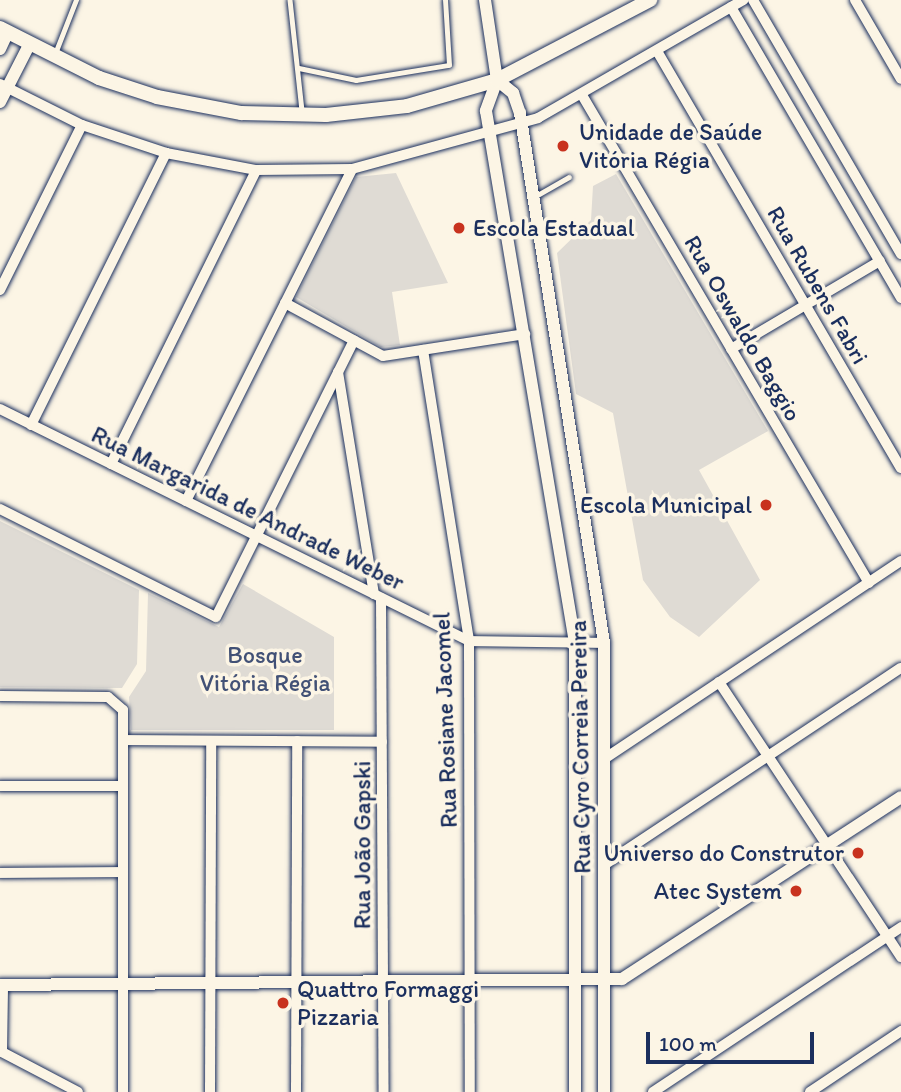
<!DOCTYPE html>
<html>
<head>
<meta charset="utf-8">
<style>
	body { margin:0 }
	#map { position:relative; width:901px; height:1092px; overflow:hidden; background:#fcf5e5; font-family:Itim,sans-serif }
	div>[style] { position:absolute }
	.green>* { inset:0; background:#dfdbd4 }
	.roads { filter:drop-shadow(0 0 2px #1b2f5e) drop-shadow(0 0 2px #1b2f5e) }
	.service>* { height:4.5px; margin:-2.25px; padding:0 2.25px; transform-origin:2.25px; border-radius:2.25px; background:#fcf5e5 }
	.minor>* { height:10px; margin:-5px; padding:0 5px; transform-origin:5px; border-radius:5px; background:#fcf5e5 }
	.tertiary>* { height:12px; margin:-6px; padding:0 6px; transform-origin:6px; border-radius:6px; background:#fcf5e5 }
	.secondary>* { height:14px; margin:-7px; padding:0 7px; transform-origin:7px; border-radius:7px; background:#fcf5e5 }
	.dots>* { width:19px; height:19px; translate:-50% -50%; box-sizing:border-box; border:4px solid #fcf5e5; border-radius:50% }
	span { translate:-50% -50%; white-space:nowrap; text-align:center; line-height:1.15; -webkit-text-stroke:7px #fcf5e5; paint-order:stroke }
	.poi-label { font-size:24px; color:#1b2f5e }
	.left { translate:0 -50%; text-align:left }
	.right { translate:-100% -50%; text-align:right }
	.street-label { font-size:24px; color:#1b2f5e }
	.park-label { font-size:24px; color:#425176 }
	.scale { position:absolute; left:646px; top:1032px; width:168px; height:32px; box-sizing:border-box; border:4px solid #1b2f5e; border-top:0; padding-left:9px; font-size:21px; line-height:24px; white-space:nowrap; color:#1b2f5e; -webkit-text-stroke:5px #fcf5e5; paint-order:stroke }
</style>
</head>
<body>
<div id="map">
	<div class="green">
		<div style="clip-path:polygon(396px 173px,448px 283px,392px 292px,400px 345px,381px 347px,296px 297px,356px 177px)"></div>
		<div style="clip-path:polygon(616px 174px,768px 431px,699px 470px,760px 580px,699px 637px,670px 617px,643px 580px,613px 413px,576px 394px,557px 253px,591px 220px,593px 186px)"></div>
		<div style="clip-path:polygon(0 521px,139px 590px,137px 664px,122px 688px,0 687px)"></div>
		<div style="clip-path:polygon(243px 584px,334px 637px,334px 730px,131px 730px,129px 697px,146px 671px,148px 593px,219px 627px)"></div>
	</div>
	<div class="roads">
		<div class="service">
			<div style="left:290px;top:0;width:112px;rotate:83.8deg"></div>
			<div style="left:56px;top:51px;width:55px;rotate:-68.6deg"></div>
			<div style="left:299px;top:68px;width:58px;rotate:11.9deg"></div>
			<div style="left:356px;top:80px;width:94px;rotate:-9.2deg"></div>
			<div style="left:449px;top:65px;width:65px;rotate:-93.5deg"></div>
			<div style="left:534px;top:197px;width:40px;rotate:-29.7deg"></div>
		</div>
		<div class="minor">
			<div style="left:753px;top:0;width:294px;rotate:59.8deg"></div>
			<div style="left:855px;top:0;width:91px;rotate:59.8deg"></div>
			<div style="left:731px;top:7px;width:337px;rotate:59.7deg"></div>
			<div style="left:657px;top:51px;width:483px;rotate:59.7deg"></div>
			<div style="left:0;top:84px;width:92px;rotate:26.6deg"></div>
			<div style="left:82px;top:125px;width:89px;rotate:18.4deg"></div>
			<div style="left:166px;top:153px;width:92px;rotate:10.7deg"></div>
			<div style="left:256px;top:170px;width:96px;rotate:-0.6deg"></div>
			<div style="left:352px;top:169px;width:193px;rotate:-15.3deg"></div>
			<div style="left:538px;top:118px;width:237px;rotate:-29.9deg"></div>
			<div style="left:582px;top:95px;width:566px;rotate:59.54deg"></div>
			<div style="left:0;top:290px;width:184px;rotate:-63.6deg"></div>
			<div style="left:285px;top:303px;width:111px;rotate:28.4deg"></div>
			<div style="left:383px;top:356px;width:144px;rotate:-8.8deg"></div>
			<div style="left:731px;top:349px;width:173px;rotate:-30.6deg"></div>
			<div style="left:423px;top:350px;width:295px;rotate:81deg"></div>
			<div style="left:469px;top:641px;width:451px;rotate:89.9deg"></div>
			<div style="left:338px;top:372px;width:225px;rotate:80.8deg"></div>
			<div style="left:0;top:409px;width:523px;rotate:26.32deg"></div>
			<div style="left:469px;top:641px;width:135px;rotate:0.8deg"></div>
			<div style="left:31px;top:425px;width:304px;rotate:-63.6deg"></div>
			<div style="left:111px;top:464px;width:328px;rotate:-63.7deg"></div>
			<div style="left:186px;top:501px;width:371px;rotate:-63.4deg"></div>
			<div style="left:0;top:509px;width:241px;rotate:26.6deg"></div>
			<div style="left:216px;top:617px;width:309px;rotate:-63.5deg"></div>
			<div style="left:381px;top:598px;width:494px;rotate:89.7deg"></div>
			<div style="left:719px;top:682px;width:330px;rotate:56.5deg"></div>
			<div style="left:0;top:696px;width:108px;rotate:0.5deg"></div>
			<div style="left:108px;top:697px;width:20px;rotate:41deg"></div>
			<div style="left:123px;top:710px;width:382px;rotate:90deg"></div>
			<div style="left:123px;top:740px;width:259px;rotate:0.4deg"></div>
			<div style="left:604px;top:759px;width:357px;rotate:-33.7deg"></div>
			<div style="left:0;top:786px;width:123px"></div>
			<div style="left:604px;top:865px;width:356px;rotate:-33.6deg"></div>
			<div style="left:0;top:873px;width:123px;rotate:-0.5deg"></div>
			<div style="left:0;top:1051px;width:88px;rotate:27.7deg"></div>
			<div style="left:2px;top:1052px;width:67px;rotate:-89.1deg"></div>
			<div style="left:210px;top:1092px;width:351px;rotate:-89.8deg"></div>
			<div style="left:296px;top:1092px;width:351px;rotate:-89.8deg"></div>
			<div style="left:653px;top:1092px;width:298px;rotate:-33.6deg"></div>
			<div style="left:810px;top:1092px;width:110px;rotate:-33.8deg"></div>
		</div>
		<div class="tertiary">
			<div style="left:485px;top:0;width:81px;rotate:81.5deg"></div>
			<div style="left:497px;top:80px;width:33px;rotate:110deg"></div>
			<div style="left:486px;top:111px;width:539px;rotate:80.5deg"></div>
			<div style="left:575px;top:643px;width:449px;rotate:90deg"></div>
			<div style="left:0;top:49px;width:19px;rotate:-65deg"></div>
			<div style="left:497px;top:80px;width:21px;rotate:39deg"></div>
			<div style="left:513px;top:93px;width:21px;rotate:71deg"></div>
			<div style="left:520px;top:113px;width:537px;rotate:80.99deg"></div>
			<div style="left:604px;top:643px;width:449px;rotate:90deg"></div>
			<div style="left:0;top:102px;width:66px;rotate:-63deg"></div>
			<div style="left:0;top:985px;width:622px;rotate:-0.55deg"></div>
			<div style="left:622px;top:979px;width:333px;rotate:-33.1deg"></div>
		</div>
		<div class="secondary">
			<div style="left:0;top:28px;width:111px;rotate:26.8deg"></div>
			<div style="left:99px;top:78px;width:61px;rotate:18.1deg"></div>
			<div style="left:157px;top:97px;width:86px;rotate:10.8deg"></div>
			<div style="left:241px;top:113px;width:85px;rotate:1.3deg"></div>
			<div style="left:326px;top:115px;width:81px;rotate:-6.3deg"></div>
			<div style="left:407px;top:106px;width:94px;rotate:-16.1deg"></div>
			<div style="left:497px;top:80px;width:173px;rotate:-27.6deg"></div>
		</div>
	</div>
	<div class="dots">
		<div style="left:563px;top:146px;background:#c8321e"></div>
		<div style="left:459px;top:228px;background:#c8321e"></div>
		<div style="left:766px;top:505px;background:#c8321e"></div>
		<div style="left:858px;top:853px;background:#c8321e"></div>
		<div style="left:796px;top:891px;background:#c8321e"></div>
		<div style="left:283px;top:1003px;background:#c8321e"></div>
	</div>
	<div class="poi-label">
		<span class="left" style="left:579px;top:146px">Unidade de Saúde<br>Vitória Régia</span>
		<span class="left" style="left:473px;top:228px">Escola Estadual</span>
		<span class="right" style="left:752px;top:505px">Escola Municipal</span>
		<span class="right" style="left:844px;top:853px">Universo do Construtor</span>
		<span class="right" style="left:782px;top:891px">Atec System</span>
		<span class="left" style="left:297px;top:1003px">Quattro Formaggi<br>Pizzaria</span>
	</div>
	<div class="street-label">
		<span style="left:818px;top:285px;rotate:60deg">Rua Rubens Fabri</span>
		<span style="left:743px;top:328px;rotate:60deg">Rua Oswaldo Baggio</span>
		<span style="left:248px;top:508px;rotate:26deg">Rua Margarida de Andrade Weber</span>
		<span style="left:445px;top:720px;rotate:-92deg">Rua Rosiane Jacomel</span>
		<span style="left:580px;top:747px;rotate:-91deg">Rua Cyro Correia Pereira</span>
		<span style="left:362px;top:845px;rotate:-90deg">Rua João Gapski</span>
	</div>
	<div class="park-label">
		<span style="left:265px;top:669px">Bosque<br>Vitória Régia</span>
	</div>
	<div class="scale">100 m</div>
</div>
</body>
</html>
